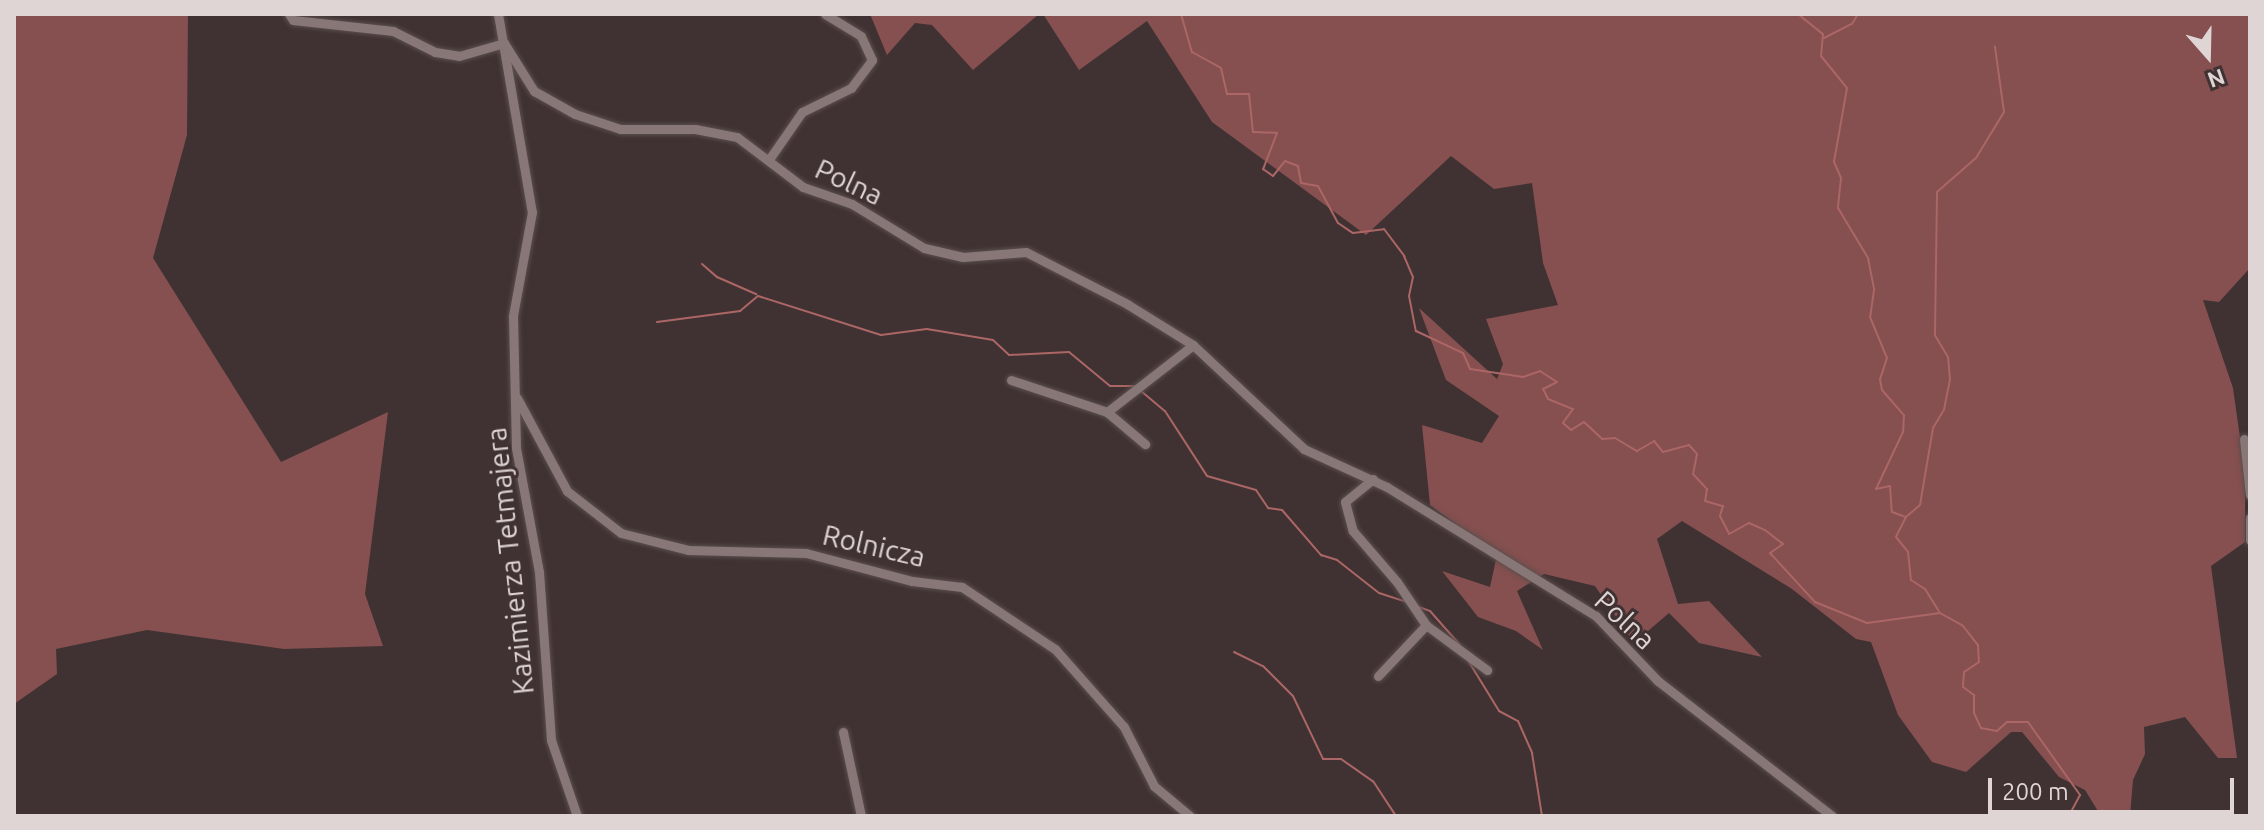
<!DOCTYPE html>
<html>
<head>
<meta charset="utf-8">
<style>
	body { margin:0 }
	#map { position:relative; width:2264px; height:830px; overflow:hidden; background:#403232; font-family:Ubuntu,sans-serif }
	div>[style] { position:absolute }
	.green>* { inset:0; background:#85504f }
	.stream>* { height:2px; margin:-1px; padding:0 1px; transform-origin:1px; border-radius:1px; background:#ab6665 }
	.roads { filter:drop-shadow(0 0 2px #5b4e4e) drop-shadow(0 0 2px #5b4e4e) }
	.minor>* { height:9px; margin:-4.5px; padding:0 4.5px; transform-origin:4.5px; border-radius:4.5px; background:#877 }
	span { translate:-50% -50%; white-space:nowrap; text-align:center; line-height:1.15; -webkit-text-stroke:6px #403232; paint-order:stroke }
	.street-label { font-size:28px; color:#dfd5d5 }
	.frame { position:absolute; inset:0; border:16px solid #dfd5d5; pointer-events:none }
	.north { position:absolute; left:2168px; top:16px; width:80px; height:80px; -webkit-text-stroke:6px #403232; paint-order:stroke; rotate:160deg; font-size:22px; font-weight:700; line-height:32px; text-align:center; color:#dfd5d5 }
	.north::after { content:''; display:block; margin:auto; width:28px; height:36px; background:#dfd5d5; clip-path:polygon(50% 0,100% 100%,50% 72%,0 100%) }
	.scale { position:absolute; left:1988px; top:778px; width:246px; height:36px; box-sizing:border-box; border:4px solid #dfd5d5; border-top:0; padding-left:10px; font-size:24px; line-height:28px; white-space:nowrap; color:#dfd5d5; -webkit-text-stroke:6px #403232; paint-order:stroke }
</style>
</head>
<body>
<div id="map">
	<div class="green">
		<div style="clip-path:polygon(14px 14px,188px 14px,187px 135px,153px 258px,281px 462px,388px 412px,365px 594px,383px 646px,284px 649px,147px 630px,56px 649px,57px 674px,14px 704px)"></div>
		<div style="clip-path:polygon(870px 14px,1039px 14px,973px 70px,932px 25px,915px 23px,887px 55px)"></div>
		<div style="clip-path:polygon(1043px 14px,2250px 14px,2250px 268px,2219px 302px,2203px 300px,2233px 388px,2245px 473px,2245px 542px,2211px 566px,2237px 758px,2218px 758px,2185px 717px,2144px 727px,2145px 754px,2133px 780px,2130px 816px,2101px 816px,2085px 790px,2059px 777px,2022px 732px,2011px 732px,1966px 772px,1932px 762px,1898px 715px,1871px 642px,1856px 639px,1792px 589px,1682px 521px,1657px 539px,1678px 604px,1709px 601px,1762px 657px,1699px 643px,1669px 613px,1634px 643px,1595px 586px,1544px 574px,1517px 591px,1543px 650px,1516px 631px,1478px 617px,1442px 571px,1490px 587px,1497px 555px,1430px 505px,1422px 425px,1482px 443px,1499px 416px,1446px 380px,1419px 308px,1497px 379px,1503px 364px,1486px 319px,1558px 305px,1543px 263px,1532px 183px,1494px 189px,1451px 156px,1366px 235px,1212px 122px,1147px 21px,1079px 70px)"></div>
	</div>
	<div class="stream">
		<div style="left:1181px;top:14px;width:40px;rotate:74deg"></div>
		<div style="left:1192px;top:52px;width:33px;rotate:29deg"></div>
		<div style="left:1221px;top:68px;width:27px;rotate:77deg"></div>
		<div style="left:1227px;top:94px;width:22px"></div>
		<div style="left:1249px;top:94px;width:38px;rotate:84deg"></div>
		<div style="left:1253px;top:132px;width:24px;rotate:2deg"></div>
		<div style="left:1277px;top:133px;width:39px;rotate:111deg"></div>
		<div style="left:1263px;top:169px;width:12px;rotate:35deg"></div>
		<div style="left:1273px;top:176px;width:19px;rotate:-51deg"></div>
		<div style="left:1285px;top:161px;width:14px;rotate:21deg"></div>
		<div style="left:1298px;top:166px;width:17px;rotate:80deg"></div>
		<div style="left:1301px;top:183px;width:17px;rotate:10deg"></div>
		<div style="left:1318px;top:186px;width:42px;rotate:61.6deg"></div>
		<div style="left:1338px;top:223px;width:18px;rotate:34deg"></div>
		<div style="left:1353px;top:233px;width:31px;rotate:-7deg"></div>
		<div style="left:1384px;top:229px;width:34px;rotate:53deg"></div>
		<div style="left:1404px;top:256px;width:23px;rotate:67deg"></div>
		<div style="left:1413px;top:277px;width:19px;rotate:102deg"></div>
		<div style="left:1409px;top:296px;width:36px;rotate:79deg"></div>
		<div style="left:1416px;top:331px;width:52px;rotate:25.1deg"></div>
		<div style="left:1463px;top:353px;width:17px;rotate:66deg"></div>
		<div style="left:1470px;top:369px;width:54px;rotate:8.6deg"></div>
		<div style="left:1523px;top:377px;width:18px;rotate:-19deg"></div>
		<div style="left:1540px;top:371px;width:20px;rotate:33deg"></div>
		<div style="left:1557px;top:382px;width:16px;rotate:153deg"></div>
		<div style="left:1543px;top:389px;width:11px;rotate:63deg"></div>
		<div style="left:1548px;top:399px;width:27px;rotate:22deg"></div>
		<div style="left:1573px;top:409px;width:17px;rotate:126deg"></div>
		<div style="left:1563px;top:423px;width:11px;rotate:41deg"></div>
		<div style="left:1571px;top:430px;width:15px;rotate:-32deg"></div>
		<div style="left:1584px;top:422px;width:25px;rotate:43deg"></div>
		<div style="left:1602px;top:439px;width:13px;rotate:-4deg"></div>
		<div style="left:1615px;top:438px;width:26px;rotate:31deg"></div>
		<div style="left:1637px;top:451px;width:20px;rotate:-30deg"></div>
		<div style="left:1654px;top:441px;width:14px;rotate:51deg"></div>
		<div style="left:1663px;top:452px;width:27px;rotate:-15deg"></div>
		<div style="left:1689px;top:445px;width:12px;rotate:48deg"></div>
		<div style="left:1697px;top:454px;width:20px;rotate:101deg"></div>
		<div style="left:1693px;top:474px;width:21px;rotate:47deg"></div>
		<div style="left:1707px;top:489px;width:12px;rotate:99deg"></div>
		<div style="left:1705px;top:501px;width:19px;rotate:16deg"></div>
		<div style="left:1723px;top:506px;width:10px;rotate:107deg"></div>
		<div style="left:1720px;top:516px;width:20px;rotate:63deg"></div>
		<div style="left:1729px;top:534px;width:23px;rotate:-29deg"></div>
		<div style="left:1749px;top:523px;width:17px;rotate:24deg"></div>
		<div style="left:1765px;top:530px;width:23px;rotate:38deg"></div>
		<div style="left:1783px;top:544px;width:16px;rotate:145deg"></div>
		<div style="left:1770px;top:553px;width:67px;rotate:47.4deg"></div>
		<div style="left:1815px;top:602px;width:56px;rotate:22deg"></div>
		<div style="left:1867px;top:623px;width:74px;rotate:-7.8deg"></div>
		<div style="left:1940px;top:613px;width:26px;rotate:29deg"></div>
		<div style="left:1963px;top:626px;width:24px;rotate:52deg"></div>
		<div style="left:1978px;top:645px;width:17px;rotate:87deg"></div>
		<div style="left:1979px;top:662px;width:18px;rotate:146deg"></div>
		<div style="left:1964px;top:672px;width:15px;rotate:94deg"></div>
		<div style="left:1963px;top:687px;width:14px;rotate:36deg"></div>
		<div style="left:1974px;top:695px;width:18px;rotate:90deg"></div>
		<div style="left:1974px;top:713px;width:17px;rotate:65deg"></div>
		<div style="left:1981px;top:728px;width:16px;rotate:11deg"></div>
		<div style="left:1997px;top:731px;width:13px;rotate:-42deg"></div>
		<div style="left:2007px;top:722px;width:21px"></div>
		<div style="left:2028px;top:722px;width:90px;rotate:54.5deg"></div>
		<div style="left:2080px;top:795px;width:24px;rotate:118deg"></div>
		<div style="left:1798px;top:14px;width:32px;rotate:39deg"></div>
		<div style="left:1823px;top:34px;width:22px;rotate:95deg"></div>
		<div style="left:1821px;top:56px;width:41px;rotate:50.9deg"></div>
		<div style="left:1847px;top:88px;width:75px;rotate:100deg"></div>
		<div style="left:1834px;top:162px;width:17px;rotate:66deg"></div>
		<div style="left:1841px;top:178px;width:30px;rotate:96deg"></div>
		<div style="left:1838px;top:208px;width:58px;rotate:59deg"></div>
		<div style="left:1868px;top:258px;width:33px;rotate:79deg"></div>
		<div style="left:1874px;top:290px;width:27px;rotate:98deg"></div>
		<div style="left:1870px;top:317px;width:44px;rotate:67.5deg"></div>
		<div style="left:1887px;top:358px;width:22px;rotate:108deg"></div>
		<div style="left:1880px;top:379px;width:11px;rotate:80deg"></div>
		<div style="left:1882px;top:390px;width:33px;rotate:49deg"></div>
		<div style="left:1904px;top:415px;width:17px;rotate:93deg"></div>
		<div style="left:1903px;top:432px;width:63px;rotate:115.3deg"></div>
		<div style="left:1876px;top:489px;width:14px;rotate:-12deg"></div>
		<div style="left:1890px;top:486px;width:26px;rotate:86deg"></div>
		<div style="left:1892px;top:512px;width:15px;rotate:20deg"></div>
		<div style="left:1906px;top:517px;width:22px;rotate:117deg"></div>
		<div style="left:1896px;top:537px;width:19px;rotate:51deg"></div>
		<div style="left:1908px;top:552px;width:28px;rotate:84deg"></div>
		<div style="left:1911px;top:580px;width:17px;rotate:33deg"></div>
		<div style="left:1925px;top:589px;width:26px;rotate:58deg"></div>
		<div style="left:1824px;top:38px;width:31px;rotate:-27deg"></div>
		<div style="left:1852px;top:24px;width:12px;rotate:-59deg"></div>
		<div style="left:702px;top:264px;width:20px;rotate:41deg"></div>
		<div style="left:717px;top:277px;width:43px;rotate:23.6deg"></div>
		<div style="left:657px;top:322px;width:84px;rotate:-7.5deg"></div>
		<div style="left:740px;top:311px;width:23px;rotate:-40deg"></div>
		<div style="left:758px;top:296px;width:129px;rotate:17.6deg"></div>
		<div style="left:881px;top:335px;width:46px;rotate:-7.4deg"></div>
		<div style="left:927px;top:329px;width:67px;rotate:9.5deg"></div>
		<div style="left:993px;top:340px;width:22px;rotate:43deg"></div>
		<div style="left:1009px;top:355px;width:60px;rotate:-2.9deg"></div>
		<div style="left:1069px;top:352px;width:53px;rotate:39.7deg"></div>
		<div style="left:1110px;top:386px;width:27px"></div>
		<div style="left:1141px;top:391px;width:31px;rotate:40deg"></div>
		<div style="left:1165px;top:411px;width:77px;rotate:57.1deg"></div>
		<div style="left:1207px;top:476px;width:51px;rotate:15.9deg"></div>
		<div style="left:1256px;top:490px;width:22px;rotate:56deg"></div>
		<div style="left:1268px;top:508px;width:14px;rotate:8deg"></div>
		<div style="left:1282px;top:510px;width:60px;rotate:49.1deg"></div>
		<div style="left:1321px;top:555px;width:17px;rotate:17deg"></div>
		<div style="left:1337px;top:560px;width:53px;rotate:38.2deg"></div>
		<div style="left:1379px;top:593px;width:28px;rotate:18deg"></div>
		<div style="left:1907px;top:516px;width:17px;rotate:-40deg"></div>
		<div style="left:1920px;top:505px;width:78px;rotate:-80.4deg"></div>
		<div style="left:1933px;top:428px;width:21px;rotate:-59deg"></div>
		<div style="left:1944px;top:410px;width:32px;rotate:-79deg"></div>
		<div style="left:1950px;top:379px;width:22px;rotate:-95deg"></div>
		<div style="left:1948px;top:357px;width:26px;rotate:-121deg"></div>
		<div style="left:1935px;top:335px;width:143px;rotate:-89.2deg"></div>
		<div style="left:1937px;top:192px;width:52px;rotate:-41.1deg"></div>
		<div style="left:1976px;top:158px;width:54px;rotate:-58.7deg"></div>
		<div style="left:2004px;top:112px;width:66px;rotate:-97.9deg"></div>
		<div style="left:1419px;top:607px;width:12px;rotate:20deg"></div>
		<div style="left:1430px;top:611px;width:45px;rotate:48.6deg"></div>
		<div style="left:1234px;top:652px;width:32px;rotate:26deg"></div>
		<div style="left:1263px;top:666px;width:42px;rotate:45deg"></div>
		<div style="left:1293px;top:696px;width:70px;rotate:64.5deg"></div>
		<div style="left:1323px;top:759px;width:18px"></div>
		<div style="left:1341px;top:759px;width:39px;rotate:35deg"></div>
		<div style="left:1373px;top:781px;width:42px;rotate:56.7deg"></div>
		<div style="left:1469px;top:662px;width:57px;rotate:58.5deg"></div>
		<div style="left:1499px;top:711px;width:21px;rotate:28deg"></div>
		<div style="left:1518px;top:721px;width:35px;rotate:66deg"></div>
		<div style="left:1532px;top:753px;width:64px;rotate:81deg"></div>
	</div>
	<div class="roads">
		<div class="minor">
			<div style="left:289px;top:14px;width:7px;rotate:56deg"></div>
			<div style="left:293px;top:20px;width:101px;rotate:6.3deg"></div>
			<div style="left:393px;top:31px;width:47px;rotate:26.6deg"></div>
			<div style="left:435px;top:52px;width:24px;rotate:9deg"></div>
			<div style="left:459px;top:56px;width:47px;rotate:-16.1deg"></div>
			<div style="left:498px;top:14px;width:201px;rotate:80.3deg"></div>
			<div style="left:532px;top:212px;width:106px;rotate:100.4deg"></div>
			<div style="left:513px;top:316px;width:132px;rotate:88.7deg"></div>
			<div style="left:516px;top:448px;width:126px;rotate:79.5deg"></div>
			<div style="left:539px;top:572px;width:168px;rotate:85.9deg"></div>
			<div style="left:551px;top:740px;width:80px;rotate:71.1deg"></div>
			<div style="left:504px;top:43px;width:57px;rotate:58deg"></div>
			<div style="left:534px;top:91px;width:47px;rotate:29.3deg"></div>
			<div style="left:575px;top:114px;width:47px;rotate:18.4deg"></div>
			<div style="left:620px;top:129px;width:75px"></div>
			<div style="left:695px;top:129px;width:43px;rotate:10.8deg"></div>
			<div style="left:737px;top:137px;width:83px;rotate:37.1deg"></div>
			<div style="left:803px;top:187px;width:52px;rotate:19.1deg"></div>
			<div style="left:852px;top:204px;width:84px;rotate:31.4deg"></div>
			<div style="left:924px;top:248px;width:40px;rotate:13deg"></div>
			<div style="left:963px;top:257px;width:63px;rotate:-4.5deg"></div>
			<div style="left:1026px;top:252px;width:114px;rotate:27.2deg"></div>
			<div style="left:1127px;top:304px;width:78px;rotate:31.8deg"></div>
			<div style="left:1193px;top:345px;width:152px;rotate:43.1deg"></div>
			<div style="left:1304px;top:449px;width:91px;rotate:24.6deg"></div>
			<div style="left:1387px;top:487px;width:246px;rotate:31.7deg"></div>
			<div style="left:1596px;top:616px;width:90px;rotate:46.4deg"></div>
			<div style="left:1658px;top:681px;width:220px;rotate:37.8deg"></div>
			<div style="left:770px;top:158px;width:56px;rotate:-55.2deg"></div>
			<div style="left:802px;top:112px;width:55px;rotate:-26.1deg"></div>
			<div style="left:851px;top:88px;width:35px;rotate:-53deg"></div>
			<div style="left:872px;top:60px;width:26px;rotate:-115deg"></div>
			<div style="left:861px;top:36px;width:42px;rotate:-148.6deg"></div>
			<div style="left:1011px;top:380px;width:101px;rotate:18.4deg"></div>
			<div style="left:1107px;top:412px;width:50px;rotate:40.1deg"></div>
			<div style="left:517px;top:398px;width:106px;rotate:61.7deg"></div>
			<div style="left:567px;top:491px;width:68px;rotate:37.9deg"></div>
			<div style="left:621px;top:533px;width:69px;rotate:14.2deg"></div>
			<div style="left:688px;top:550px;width:118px;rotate:1.5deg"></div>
			<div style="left:806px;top:553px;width:110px;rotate:14.8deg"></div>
			<div style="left:912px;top:581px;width:50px;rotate:6.8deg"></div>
			<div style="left:962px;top:587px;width:112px;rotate:33.7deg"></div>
			<div style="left:1055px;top:649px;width:104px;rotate:48.5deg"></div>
			<div style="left:1124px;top:727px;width:66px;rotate:63deg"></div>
			<div style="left:1154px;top:786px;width:47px;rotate:39.8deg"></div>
			<div style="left:1107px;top:412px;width:109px;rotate:-37.9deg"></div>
			<div style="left:2244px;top:439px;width:56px;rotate:83.9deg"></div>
			<div style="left:1373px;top:479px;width:36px;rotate:141deg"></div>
			<div style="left:1345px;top:502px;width:30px;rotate:75deg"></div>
			<div style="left:1353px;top:531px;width:67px;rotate:49.2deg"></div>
			<div style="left:1397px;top:582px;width:52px;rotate:56deg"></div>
			<div style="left:1426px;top:625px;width:76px;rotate:36.4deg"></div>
			<div style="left:2250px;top:518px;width:22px;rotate:90deg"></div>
			<div style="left:1378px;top:676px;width:70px;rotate:-46.7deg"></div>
			<div style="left:843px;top:732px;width:86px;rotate:77.9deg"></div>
		</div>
	</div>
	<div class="street-label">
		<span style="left:849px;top:182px;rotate:25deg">Polna</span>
		<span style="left:874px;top:546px;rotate:13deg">Rolnicza</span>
		<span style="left:510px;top:561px;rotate:-96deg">Kazimierza Tetmajera</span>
		<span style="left:1625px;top:620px;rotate:43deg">Polna</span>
	</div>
	<div class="frame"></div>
	<div class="north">N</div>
	<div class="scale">200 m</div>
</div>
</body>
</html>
